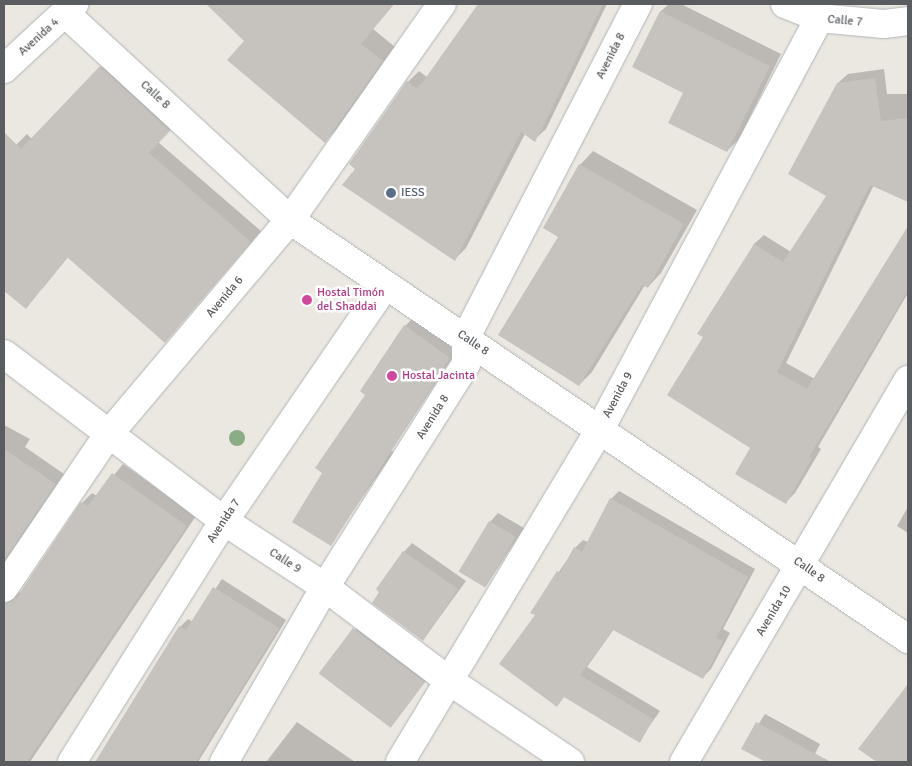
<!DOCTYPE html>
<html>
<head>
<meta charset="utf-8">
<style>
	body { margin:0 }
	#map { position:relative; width:912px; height:766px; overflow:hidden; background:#ebe8e1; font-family:Signika,sans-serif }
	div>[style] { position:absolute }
	.shadow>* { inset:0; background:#0003; transform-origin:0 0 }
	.building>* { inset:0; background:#c6c3be; transform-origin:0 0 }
	.roads { filter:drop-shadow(0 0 1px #b2b4b7) drop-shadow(0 0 1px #b2b4b7) }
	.minor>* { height:28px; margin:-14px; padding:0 14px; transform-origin:14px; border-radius:14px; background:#fff }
	.trees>* { width:16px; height:16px; margin:-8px; border-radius:50%; background:#8bad86 }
	.dots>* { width:14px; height:14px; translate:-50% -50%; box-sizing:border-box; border:2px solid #fff; border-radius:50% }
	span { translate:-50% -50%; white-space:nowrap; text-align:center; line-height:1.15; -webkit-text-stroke:5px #fff; paint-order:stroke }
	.street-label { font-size:12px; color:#5a5d60 }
	.service-label { font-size:12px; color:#4e5e75 }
	.left { translate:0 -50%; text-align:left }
	.hotel-label { font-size:12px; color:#b23c85 }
	.frame { position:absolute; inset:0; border:5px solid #5a5d60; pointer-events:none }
</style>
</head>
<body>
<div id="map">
	<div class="shadow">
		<div style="clip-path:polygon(207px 4px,394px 4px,373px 29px,395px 47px,338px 128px,325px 141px,245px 41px)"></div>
		<div style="clip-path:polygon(481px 4px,607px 4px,546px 129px,534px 140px,525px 134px,466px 248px,455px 259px,356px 168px,408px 82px,419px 71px,427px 77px)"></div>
		<div style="clip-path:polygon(669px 4px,681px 4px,781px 54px,739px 139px,727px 151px,685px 92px,634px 66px,661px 11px)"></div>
		<div style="clip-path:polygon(111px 57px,180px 120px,158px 142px,261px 231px,165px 341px,68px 257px,43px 288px,22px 304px,4px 290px,4px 157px,27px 134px,32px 139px)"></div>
		<div style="clip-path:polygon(884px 69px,887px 94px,908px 94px,908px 201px,874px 185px,786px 363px,815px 379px,908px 229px,908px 293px,818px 447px,821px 449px,795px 493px,786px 502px,751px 448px,705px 337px,754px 244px,764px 235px,791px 252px,828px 195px,838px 83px,848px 74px)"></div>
		<div style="clip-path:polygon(593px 151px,697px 210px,661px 273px,648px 287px,645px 285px,592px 372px,579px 385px,560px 236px,544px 228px,580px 165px)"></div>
		<div style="clip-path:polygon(413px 318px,458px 349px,391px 451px,394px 452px,330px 544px,324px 473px,405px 326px)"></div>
		<div style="clip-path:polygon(4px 425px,30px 439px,25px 447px,64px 474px,4px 563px)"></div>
		<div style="clip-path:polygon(123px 464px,196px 516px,30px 762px,4px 762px,4px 629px,13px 614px,4px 607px,4px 590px,21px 593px,82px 503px,92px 493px,97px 496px)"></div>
		<div style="clip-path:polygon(619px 491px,755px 569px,723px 629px,730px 633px,711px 669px,703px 677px,614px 629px,587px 667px,660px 711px,639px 741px,565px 696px,557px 705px,537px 615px,532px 612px,575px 548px,583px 540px,588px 542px,611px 499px)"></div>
		<div style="clip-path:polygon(908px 507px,908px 533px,897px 526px)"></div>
		<div style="clip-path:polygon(498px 513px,524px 528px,486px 586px,490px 522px)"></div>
		<div style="clip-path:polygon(412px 543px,466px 581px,423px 640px,404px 552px)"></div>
		<div style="clip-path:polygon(222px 579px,286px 620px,198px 762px,97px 762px,180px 627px,188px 619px,193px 622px)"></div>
		<div style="left:362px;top:621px;width:87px;height:67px;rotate:37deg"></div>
		<div style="clip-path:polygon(908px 687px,908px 762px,879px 762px,860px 749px)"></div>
		<div style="clip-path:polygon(765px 714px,820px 744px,811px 762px,768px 762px,743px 748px)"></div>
		<div style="clip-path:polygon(297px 722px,355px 762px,266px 762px)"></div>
	</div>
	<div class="building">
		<div style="clip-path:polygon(206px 4px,394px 4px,361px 44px,383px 61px,325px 143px,227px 60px,244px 41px)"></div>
		<div style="clip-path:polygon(478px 4px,603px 4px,535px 142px,521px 132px,455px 261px,342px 185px,355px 169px,349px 164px,407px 81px,416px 88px,422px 83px)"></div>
		<div style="clip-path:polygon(660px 11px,770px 66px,727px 152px,668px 123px,683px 93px,632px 67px)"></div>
		<div style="clip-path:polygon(100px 66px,170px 131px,149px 153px,251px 242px,165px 343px,67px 257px,26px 309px,4px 291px,4px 132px,21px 149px)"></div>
		<div style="clip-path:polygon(875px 78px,881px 121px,908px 118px,908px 202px,870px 185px,777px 372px,807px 389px,908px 226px,908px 290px,809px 457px,812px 458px,786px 504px,735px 474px,750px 448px,667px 395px,703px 337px,697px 334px,754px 244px,783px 262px,826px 196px,788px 174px,837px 83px)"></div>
		<div style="clip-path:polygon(579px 164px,684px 224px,648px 288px,642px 285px,579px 386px,498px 335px,558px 237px,543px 228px)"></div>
		<div style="clip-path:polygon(404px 325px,450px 358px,331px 546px,292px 522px,322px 473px,315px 468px,365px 395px,360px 391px)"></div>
		<div style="clip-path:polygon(4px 449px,56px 484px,4px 561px)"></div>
		<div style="clip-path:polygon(112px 473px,187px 526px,27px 762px,4px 762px,4px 603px,17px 597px,81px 502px,88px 506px)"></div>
		<div style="clip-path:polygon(610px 498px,748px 577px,716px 638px,723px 641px,703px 679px,613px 630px,580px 675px,653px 719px,640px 743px,564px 697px,557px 707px,499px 664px,535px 615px,530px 613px,557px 571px,560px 573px,574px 547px,582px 552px)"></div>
		<div style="left:489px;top:521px;width:31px;height:59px;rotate:31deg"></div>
		<div style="clip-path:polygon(403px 551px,458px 589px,423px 641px,372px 603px,379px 592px,376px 589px)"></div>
		<div style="clip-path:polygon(213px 587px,279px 628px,196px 762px,95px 762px,179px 626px,186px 630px)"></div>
		<div style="left:353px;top:628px;width:90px;height:57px;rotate:37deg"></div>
		<div style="clip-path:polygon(908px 684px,908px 762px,877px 762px,858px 749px)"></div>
		<div style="clip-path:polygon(756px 722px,831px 762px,766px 762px,741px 749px)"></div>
	</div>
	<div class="roads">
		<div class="minor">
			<div style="left:785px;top:4px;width:37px;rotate:22deg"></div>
			<div style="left:819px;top:18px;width:65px;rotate:5.3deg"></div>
			<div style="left:884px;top:24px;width:24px;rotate:-7deg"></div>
			<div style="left:65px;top:13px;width:306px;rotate:42.6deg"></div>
			<div style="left:290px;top:220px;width:747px;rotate:34.14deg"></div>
			<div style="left:4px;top:69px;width:96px;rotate:-42.9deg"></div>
			<div style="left:4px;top:354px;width:276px;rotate:37.2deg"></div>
			<div style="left:224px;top:521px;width:121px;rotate:33.2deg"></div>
			<div style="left:325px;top:587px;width:154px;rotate:37.1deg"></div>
			<div style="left:448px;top:680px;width:147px;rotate:33.9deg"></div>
			<div style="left:4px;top:588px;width:185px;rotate:-55.8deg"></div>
			<div style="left:108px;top:435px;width:282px;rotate:-49.8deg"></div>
			<div style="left:290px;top:220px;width:264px;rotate:-54.9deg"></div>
			<div style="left:72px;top:762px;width:285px;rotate:-57.8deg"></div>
			<div style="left:224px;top:521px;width:285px;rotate:-55.6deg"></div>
			<div style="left:224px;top:762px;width:202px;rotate:-60deg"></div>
			<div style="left:325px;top:587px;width:264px;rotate:-57.7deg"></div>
			<div style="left:466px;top:364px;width:27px;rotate:-90deg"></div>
			<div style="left:466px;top:337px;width:375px;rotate:-62.7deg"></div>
			<div style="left:400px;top:762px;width:388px;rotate:-59deg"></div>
			<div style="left:600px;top:429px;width:466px;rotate:-61.9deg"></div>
			<div style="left:684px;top:762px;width:443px;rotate:-59.6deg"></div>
		</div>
	</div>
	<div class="trees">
		<div style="left:237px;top:438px"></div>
	</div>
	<div class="dots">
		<div style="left:391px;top:193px;background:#5c6f8a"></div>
		<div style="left:307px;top:300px;background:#d1479c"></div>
		<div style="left:392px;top:376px;background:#d1479c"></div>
	</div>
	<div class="street-label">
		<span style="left:845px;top:21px;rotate:5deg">Calle 7</span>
		<span style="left:39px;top:37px;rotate:-42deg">Avenida 4</span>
		<span style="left:611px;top:56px;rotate:-63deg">Avenida 8</span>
		<span style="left:155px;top:95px;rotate:43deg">Calle 8</span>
		<span style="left:225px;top:297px;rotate:-50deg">Avenida 6</span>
		<span style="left:473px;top:343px;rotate:34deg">Calle 8</span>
		<span style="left:618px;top:395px;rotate:-62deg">Avenida 9</span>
		<span style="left:433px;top:417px;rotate:-58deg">Avenida 8</span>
		<span style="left:224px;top:521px;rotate:-57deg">Avenida 7</span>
		<span style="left:285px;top:561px;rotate:33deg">Calle 9</span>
		<span style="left:809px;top:570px;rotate:35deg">Calle 8</span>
		<span style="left:774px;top:611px;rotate:-59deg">Avenida 10</span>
	</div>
	<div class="service-label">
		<span class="left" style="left:401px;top:193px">IESS</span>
	</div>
	<div class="hotel-label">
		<span class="left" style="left:317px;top:300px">Hostal Timón<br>del Shaddai</span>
		<span class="left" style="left:402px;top:376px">Hostal Jacinta</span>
	</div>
	<div class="frame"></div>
</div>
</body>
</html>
